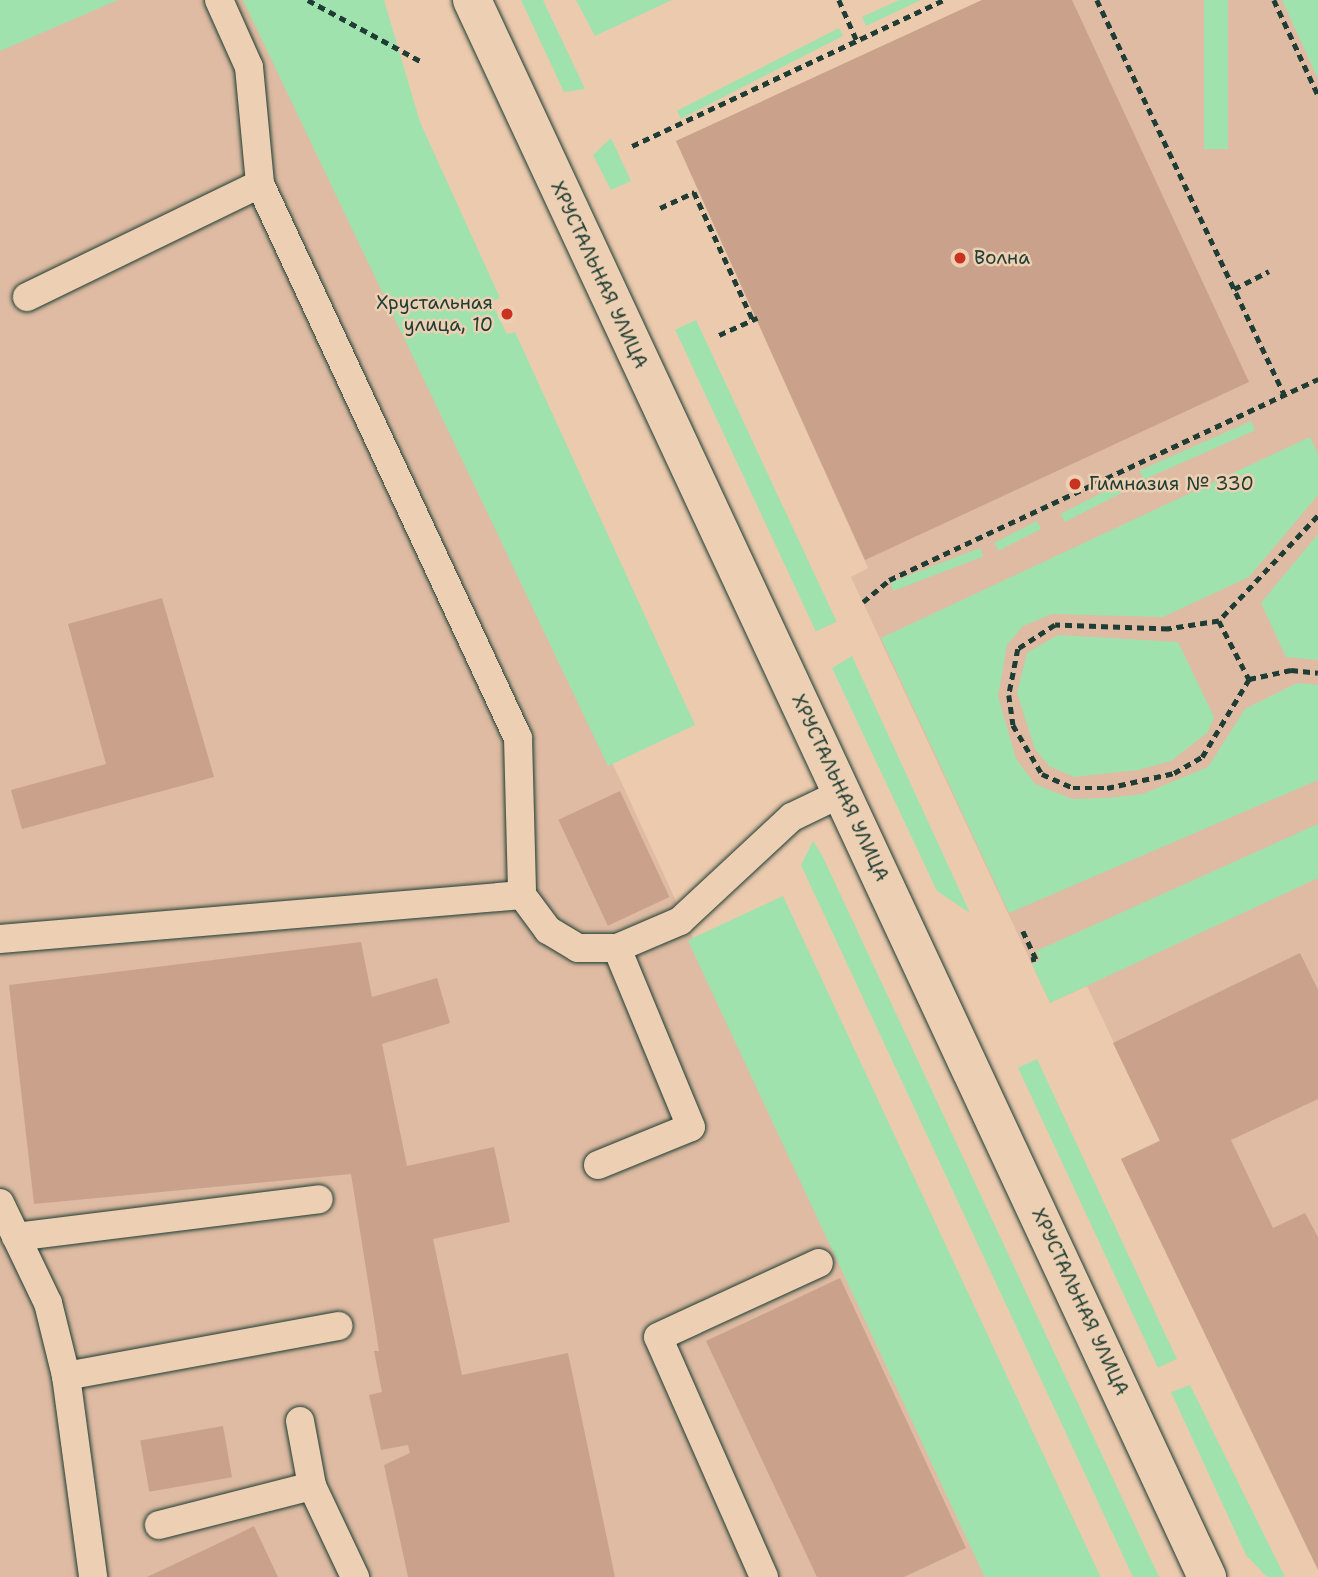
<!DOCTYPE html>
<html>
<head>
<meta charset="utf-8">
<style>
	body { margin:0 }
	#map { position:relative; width:1318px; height:1577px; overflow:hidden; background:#eccaae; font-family:"Shantell Sans",sans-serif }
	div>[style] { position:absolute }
	.built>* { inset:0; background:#debba2 }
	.green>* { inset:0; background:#a0e2ad; transform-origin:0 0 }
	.building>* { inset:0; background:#caa28b; transform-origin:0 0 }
	.path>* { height:4.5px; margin-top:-2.25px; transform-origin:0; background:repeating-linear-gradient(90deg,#1f3d34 0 7px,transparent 0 12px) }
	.roads { filter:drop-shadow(0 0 2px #1f3d34) drop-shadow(0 0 2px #1f3d34) }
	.service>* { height:28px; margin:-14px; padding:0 14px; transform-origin:14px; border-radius:14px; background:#edd0b3 }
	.tertiary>* { height:38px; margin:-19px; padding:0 19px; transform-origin:19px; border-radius:19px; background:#edd0b3 }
	.dots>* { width:19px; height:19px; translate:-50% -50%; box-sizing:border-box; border:4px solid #edd0b3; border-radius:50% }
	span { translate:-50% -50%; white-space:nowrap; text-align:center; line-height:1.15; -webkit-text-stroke:5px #edd0b3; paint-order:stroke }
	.poi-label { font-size:19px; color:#1f3d34 }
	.left { translate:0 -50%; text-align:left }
	.right { translate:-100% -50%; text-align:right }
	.street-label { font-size:19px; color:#1f3d34 }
</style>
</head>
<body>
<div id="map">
	<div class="built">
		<div style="clip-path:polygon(108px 0,250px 0,624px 788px,987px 1577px,0 1577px,0 46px)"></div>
		<div style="clip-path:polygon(982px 0,1318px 0,1318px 1548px,1309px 1552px,1121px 1159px,1160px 1140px,1087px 986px,1050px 1003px,851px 577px,868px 568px,676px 141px)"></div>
	</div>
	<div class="green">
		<div style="clip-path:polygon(0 0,118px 0,0 51px)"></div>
		<div style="clip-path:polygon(243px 0,384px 0,420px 122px,500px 298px,491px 302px,507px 334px,515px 332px,695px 725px,608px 766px)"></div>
		<div style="clip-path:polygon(521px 0,543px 0,585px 89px,564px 92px)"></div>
		<div style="clip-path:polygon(576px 0,672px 0,595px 36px)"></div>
		<div style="clip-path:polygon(899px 0,921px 0,866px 26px,862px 17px)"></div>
		<div style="left:1204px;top:0;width:24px;height:149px"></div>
		<div style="clip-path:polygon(1282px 0,1318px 0,1318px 79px)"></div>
		<div style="left:839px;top:28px;width:9px;height:182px;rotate:63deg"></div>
		<div style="clip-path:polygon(611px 138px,631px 181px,611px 190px,593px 155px)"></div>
		<div style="left:696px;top:320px;width:333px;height:23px;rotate:65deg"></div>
		<div style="left:1251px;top:421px;width:10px;height:122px;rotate:66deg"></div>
		<div style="clip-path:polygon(1310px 437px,1318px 454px,1318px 495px,1249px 577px,1163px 617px,1052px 614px,1023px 626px,1007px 645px,998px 696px,1016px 759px,1035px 784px,1072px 799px,1108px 798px,1143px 794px,1208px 767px,1245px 709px,1297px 683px,1318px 685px,1318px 780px,1009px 913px,881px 638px)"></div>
		<div style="left:1131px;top:478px;width:9px;height:79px;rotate:63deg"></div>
		<div style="left:1037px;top:521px;width:9px;height:48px;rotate:63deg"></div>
		<div style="clip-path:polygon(1318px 534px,1318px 660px,1286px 657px,1261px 603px)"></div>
		<div style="left:980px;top:548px;width:9px;height:96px;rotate:69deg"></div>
		<div style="clip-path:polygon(1058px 635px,1178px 642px,1214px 717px,1208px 732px,1171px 761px,1138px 770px,1074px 777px,1049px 766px,1035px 749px,1017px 693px,1027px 653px)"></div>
		<div style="clip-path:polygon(852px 656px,970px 913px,937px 891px,832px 668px)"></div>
		<div style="clip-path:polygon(1318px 824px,1318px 878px,1050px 1003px,1032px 964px,1040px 960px,1036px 951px)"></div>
		<div style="clip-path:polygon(813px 841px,822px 855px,1159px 1577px,1133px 1577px,801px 865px)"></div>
		<div style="left:783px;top:896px;width:752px;height:105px;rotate:65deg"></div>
		<div style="left:1037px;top:1059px;width:331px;height:21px;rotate:65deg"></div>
		<div style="clip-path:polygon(1190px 1385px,1285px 1577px,1267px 1577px,1246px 1555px,1171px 1392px)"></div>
	</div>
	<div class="building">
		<div style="clip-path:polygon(982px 0,1072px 0,1249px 382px,865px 560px,676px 141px)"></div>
		<div style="clip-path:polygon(162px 598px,214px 777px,22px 829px,11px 790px,106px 764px,68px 624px)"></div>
		<div style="left:620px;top:791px;width:117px;height:68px;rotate:65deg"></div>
		<div style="clip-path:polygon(361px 942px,372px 997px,437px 978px,450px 1023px,382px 1044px,407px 1166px,494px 1147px,510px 1222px,433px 1239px,462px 1375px,568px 1353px,615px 1577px,408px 1577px,384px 1465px,410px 1453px,408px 1445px,381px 1450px,369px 1395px,382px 1392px,374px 1351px,379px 1351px,351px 1174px,34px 1204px,9px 985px)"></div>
		<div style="clip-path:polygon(1300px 953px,1318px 990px,1318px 1099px,1231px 1140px,1273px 1228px,1305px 1213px,1318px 1237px,1318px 1570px,1121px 1159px,1160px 1141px,1113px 1043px)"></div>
		<div style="clip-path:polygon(840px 1278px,966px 1548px,904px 1577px,817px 1577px,706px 1341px)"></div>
		<div style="left:223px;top:1426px;width:52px;height:84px;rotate:80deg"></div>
		<div style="clip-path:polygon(254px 1526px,278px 1577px,147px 1577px,234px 1536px)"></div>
	</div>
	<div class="path">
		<div style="left:308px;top:0;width:130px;rotate:28.5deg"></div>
		<div style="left:839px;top:0;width:45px;rotate:66.3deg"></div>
		<div style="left:1097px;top:0;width:436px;rotate:64.6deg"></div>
		<div style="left:1274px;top:0;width:105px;rotate:65.1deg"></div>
		<div style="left:632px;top:146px;width:344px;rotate:-25.1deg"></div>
		<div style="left:660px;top:208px;width:38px;rotate:-25deg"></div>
		<div style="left:694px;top:192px;width:141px;rotate:65.3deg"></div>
		<div style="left:1234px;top:289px;width:39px;rotate:-27deg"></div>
		<div style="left:719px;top:335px;width:42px;rotate:-24.1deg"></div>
		<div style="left:1318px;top:516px;width:144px;rotate:133.3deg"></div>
		<div style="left:1219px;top:621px;width:52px;rotate:171.1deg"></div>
		<div style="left:1168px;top:629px;width:113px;rotate:-178deg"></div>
		<div style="left:1055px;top:625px;width:44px;rotate:147deg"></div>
		<div style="left:1018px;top:649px;width:47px;rotate:101.1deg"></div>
		<div style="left:1009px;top:695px;width:30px;rotate:82deg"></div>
		<div style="left:1013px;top:725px;width:57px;rotate:59.4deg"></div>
		<div style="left:1042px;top:774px;width:34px;rotate:24deg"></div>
		<div style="left:1073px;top:788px;width:34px"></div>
		<div style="left:1107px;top:788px;width:69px;rotate:-12.6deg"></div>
		<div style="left:1174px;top:773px;width:32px;rotate:-30deg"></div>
		<div style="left:1202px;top:757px;width:91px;rotate:-58.9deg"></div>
		<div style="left:1249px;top:679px;width:43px;rotate:-12.1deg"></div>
		<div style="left:1291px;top:670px;width:27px;rotate:6deg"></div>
		<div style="left:863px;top:602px;width:34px;rotate:-40deg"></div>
		<div style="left:889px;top:580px;width:474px;rotate:-25.1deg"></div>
		<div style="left:1219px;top:621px;width:65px;rotate:62.7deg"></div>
		<div style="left:1023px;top:931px;width:31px;rotate:65deg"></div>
		<div style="left:1036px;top:959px;width:5px;rotate:169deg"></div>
	</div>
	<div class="roads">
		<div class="service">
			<div style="left:219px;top:0;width:73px;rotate:65.9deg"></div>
			<div style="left:249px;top:67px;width:118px;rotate:84.6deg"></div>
			<div style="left:27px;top:297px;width:259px;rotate:-25.9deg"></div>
			<div style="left:260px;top:184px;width:611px;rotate:65.03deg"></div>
			<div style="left:518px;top:738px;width:157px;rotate:88.5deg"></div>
			<div style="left:0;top:939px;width:524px;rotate:-4.82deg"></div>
			<div style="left:522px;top:895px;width:44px;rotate:53.4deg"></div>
			<div style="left:548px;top:930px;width:35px;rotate:31deg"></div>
			<div style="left:578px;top:948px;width:39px"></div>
			<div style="left:617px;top:948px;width:69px;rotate:-23.2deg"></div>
			<div style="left:680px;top:921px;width:153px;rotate:-42.9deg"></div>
			<div style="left:792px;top:817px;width:55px;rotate:-25.6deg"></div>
			<div style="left:598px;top:1165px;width:100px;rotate:-22.2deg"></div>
			<div style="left:691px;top:1127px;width:194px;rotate:-112.5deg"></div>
			<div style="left:0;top:1203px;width:111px;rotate:64.4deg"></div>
			<div style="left:48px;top:1303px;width:75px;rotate:76.1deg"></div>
			<div style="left:66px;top:1376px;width:203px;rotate:82.3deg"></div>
			<div style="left:16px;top:1237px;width:305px;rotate:-7.1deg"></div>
			<div style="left:66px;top:1376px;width:277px;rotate:-10.4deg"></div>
			<div style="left:300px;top:1421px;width:66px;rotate:79.5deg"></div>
			<div style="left:312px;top:1486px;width:101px;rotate:64.7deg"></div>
			<div style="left:159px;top:1525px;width:158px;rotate:-14.3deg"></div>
			<div style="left:764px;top:1577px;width:262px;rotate:-113.8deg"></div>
			<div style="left:658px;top:1337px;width:177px;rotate:-24.7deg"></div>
		</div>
		<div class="tertiary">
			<div style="left:472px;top:0;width:1740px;rotate:65.01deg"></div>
		</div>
	</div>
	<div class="dots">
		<div style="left:960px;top:258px;background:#c8321e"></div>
		<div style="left:507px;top:314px;background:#c8321e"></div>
		<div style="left:1075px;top:484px;background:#c8321e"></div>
	</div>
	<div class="poi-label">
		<span class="left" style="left:974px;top:258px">Волна</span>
		<span class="right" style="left:493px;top:314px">Хрустальная<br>улица, 10</span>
		<span class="left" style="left:1089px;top:484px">Гимназия № 330</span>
	</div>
	<div class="street-label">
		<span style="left:599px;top:275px;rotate:65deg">ХРУСТАЛЬНАЯ УЛИЦА</span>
		<span style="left:840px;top:788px;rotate:65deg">ХРУСТАЛЬНАЯ УЛИЦА</span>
		<span style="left:1080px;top:1302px;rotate:65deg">ХРУСТАЛЬНАЯ УЛИЦА</span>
	</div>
</div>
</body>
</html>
